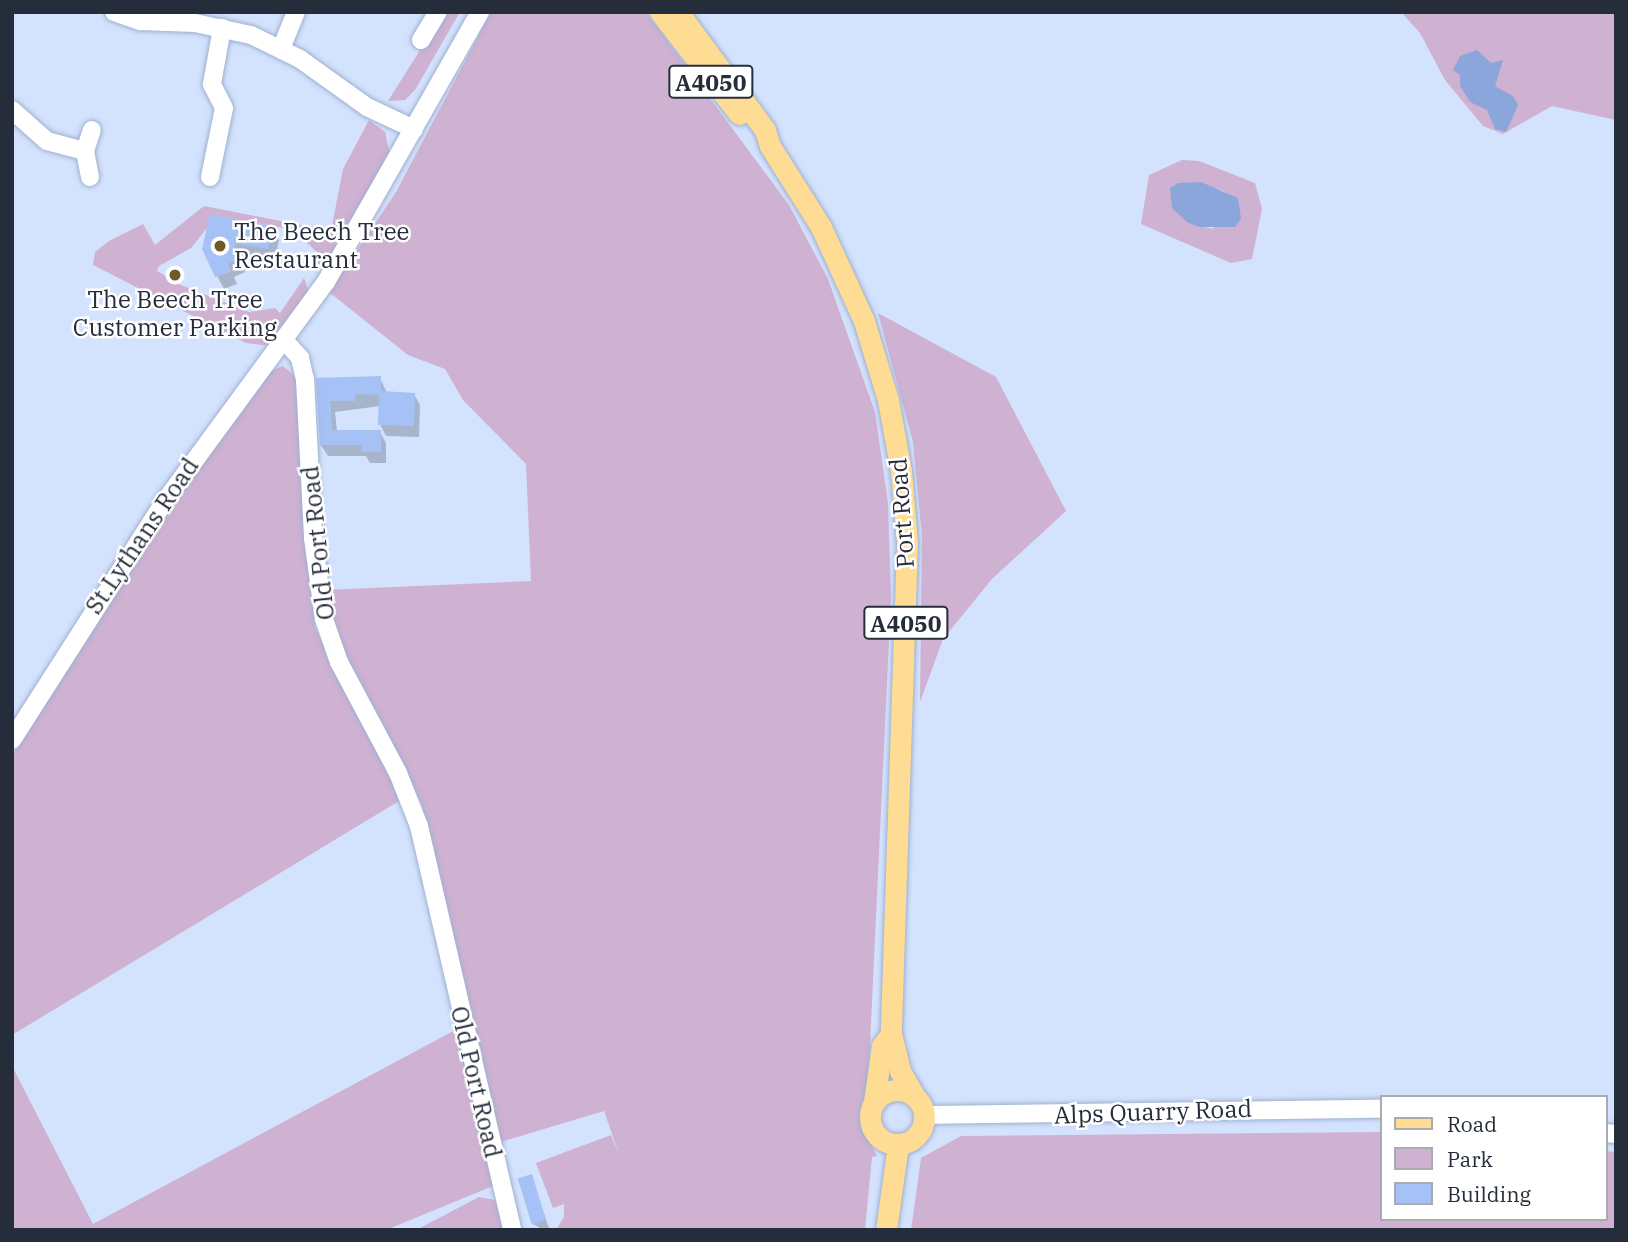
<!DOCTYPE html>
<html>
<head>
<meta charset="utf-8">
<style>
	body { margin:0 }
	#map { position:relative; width:1628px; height:1242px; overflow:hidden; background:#d3e2fd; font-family:"IBM Plex Serif",serif }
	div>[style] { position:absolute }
	.green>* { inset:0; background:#cfb1d2 }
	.water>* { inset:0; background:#8ba6da }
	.shadow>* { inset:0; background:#0003 }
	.building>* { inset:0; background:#a6c1f6; transform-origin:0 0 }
	.roads { filter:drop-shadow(0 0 2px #9fb0d1) drop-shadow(0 0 2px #9fb0d1) }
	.minor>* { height:18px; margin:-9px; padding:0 9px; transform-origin:9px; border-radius:9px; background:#fff }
	.major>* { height:21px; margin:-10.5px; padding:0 10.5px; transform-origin:10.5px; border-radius:10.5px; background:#fedc93 }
	.major>.ring { margin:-10.5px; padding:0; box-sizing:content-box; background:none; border:21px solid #fedc93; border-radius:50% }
	.dots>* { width:19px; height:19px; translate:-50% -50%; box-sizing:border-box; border:4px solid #fff; border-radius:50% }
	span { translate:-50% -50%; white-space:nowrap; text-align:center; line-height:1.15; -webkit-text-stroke:5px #fff; paint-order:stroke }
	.shield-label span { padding:2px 5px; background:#fff; border:2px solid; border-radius:5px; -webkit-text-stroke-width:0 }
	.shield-label { font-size:23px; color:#262d3a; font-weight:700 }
	.poi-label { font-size:24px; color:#262d3a }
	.left { translate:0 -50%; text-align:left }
	.street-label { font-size:24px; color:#262d3a }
	.frame { position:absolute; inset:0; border:14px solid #262d3a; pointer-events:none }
	.legend { position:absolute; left:1380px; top:1095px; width:228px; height:126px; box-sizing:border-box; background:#fff; border:2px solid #a8abb0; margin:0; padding:9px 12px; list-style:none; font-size:21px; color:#262d3a }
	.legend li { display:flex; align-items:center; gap:14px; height:35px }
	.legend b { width:35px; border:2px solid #a8abb0 }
</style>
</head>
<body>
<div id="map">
	<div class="green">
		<div style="clip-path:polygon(444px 12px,460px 12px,415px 90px,405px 100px,388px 101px)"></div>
		<div style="clip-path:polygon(491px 12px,646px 12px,789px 205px,828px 279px,875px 412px,888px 503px,891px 597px,868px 1088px,859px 1112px,861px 1127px,877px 1156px,872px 1157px,865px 1230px,556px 1230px,564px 1217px,564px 1204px,553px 1208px,536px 1163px,611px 1135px,619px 1154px,604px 1111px,497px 1143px,422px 804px,340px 648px,324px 590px,531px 581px,526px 464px,463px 400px,445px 369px,408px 355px,329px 292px,396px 192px)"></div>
		<div style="clip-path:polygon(1401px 12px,1616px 12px,1616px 120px,1552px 106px,1503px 134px,1483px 126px,1445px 80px,1420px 33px)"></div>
		<div style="clip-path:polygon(369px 120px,385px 132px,389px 151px,394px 152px,326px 265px,313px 266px,320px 255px,307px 243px,307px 232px,211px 215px,207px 228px,191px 248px,159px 266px,157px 271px,181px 285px,249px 312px,275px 308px,280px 313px,304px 278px,309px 292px,270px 346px,246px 343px,93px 265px,95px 252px,109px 241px,143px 224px,155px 245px,204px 206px,331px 231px,343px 169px)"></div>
		<div style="clip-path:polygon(evenodd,1182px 160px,1199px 161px,1255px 183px,1262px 209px,1252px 259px,1231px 263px,1141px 224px,1149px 175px,1182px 160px,1215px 188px,1226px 192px,1213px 229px,1188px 223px,1215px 188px)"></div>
		<div style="clip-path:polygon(878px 313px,996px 377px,1066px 511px,992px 579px,943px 639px,920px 702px,922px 536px,913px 442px)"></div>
		<div style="clip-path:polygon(283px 366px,296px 377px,298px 394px,300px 472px,315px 628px,384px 761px,399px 801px,12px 1035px,12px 756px,104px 601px,268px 372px)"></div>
		<div style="clip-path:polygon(457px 1029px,493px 1186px,386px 1230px,12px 1230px,12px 1066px,93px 1224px)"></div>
		<div style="clip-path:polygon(1381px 1132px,1381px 1219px,1605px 1219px,1605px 1151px,1616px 1152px,1616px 1230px,911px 1230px,921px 1158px,961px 1136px)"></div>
		<div style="clip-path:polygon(479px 1197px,495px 1200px,505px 1230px,416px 1230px)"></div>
	</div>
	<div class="water">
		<div style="clip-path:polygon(1477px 50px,1491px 63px,1503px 60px,1495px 86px,1513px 96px,1518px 105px,1506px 132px,1495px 129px,1487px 110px,1470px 102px,1460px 86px,1460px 75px,1453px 70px,1460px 56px)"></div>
		<div style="clip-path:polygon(1201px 182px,1238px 198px,1241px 219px,1235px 227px,1200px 227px,1188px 223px,1172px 208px,1170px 188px,1178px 183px)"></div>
	</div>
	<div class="shadow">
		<div style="clip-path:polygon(271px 227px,279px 240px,275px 261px,239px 255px,245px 272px,234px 277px,237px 284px,224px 289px,203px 249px)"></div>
		<div style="clip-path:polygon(380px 378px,387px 393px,414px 394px,420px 405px,419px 437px,386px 436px,380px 424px,380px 406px,335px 412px,337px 431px,380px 432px,386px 443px,386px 463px,370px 463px,366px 456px,328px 456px,321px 445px,318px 380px)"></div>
		<div style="clip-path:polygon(531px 1176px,549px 1228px,543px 1230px,533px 1224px)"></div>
	</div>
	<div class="building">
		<div style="clip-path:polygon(210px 214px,272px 226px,268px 249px,234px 243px,239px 259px,228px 264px,231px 272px,215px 277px,202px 249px)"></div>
		<div style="clip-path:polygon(381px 376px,381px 391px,415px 393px,414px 426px,378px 425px,379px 395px,355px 394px,355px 401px,330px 401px,332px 430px,381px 430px,381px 452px,362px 452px,362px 445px,320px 445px,316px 378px)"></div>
		<div style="left:532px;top:1174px;width:48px;height:15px;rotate:73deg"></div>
	</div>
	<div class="roads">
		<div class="minor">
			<div style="left:114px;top:12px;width:28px;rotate:19deg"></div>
			<div style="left:140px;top:21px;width:55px;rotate:2.1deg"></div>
			<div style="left:195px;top:23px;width:57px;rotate:12.1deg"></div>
			<div style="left:251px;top:35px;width:55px;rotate:26.1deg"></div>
			<div style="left:300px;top:59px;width:82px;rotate:35.6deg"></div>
			<div style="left:367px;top:107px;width:52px;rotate:25.1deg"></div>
			<div style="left:421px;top:40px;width:33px;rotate:-59deg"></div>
			<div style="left:281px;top:49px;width:40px;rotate:-68deg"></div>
			<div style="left:12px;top:110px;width:47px;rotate:41.5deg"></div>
			<div style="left:47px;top:141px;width:39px;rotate:15deg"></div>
			<div style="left:90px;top:177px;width:26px;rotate:-101deg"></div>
			<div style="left:85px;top:151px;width:22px;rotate:-72deg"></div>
			<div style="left:210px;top:177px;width:70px;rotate:-78.5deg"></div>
			<div style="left:224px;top:108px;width:27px;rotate:-117deg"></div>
			<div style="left:212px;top:84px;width:57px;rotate:-79.9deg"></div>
			<div style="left:284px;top:340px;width:24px;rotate:48deg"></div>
			<div style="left:300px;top:358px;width:22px;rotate:77deg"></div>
			<div style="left:305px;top:379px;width:159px;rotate:87.1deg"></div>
			<div style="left:313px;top:538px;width:82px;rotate:82.3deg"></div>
			<div style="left:324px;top:619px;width:46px;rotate:70.8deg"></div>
			<div style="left:339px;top:662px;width:126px;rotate:62deg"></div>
			<div style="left:398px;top:773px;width:57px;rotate:68.4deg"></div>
			<div style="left:419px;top:826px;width:415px;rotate:77deg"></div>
			<div style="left:12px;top:740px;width:279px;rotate:-57.4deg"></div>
			<div style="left:162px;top:505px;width:277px;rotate:-53.7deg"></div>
			<div style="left:326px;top:282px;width:311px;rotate:-60.3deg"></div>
			<div style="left:925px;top:1115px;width:456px;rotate:-0.8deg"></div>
			<div style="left:1605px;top:1133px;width:11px;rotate:5deg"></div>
		</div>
		<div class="major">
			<div style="left:660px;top:12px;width:129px;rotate:52.2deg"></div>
			<div style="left:678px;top:12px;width:147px;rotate:53.6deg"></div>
			<div style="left:765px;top:130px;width:17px;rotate:73deg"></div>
			<div style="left:770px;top:146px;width:96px;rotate:57.8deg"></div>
			<div style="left:821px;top:227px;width:103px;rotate:65.4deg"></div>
			<div style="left:864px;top:321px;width:83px;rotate:73.1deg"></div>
			<div style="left:888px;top:400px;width:72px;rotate:79.6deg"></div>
			<div style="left:901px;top:471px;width:72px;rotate:85.2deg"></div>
			<div style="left:907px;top:543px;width:491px;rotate:91.9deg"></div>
			<div style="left:891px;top:1034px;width:38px;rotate:76deg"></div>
			<div style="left:900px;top:1071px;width:28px;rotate:60deg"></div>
			<div class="ring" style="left:870px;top:1090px;width:33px;height:33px"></div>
			<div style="left:874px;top:1102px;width:57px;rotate:-81.9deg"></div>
			<div style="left:882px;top:1046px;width:15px;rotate:-53deg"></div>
			<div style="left:886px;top:1230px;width:86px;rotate:-82deg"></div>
		</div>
	</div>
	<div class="dots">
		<div style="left:220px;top:246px;background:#715929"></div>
		<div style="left:175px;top:275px;background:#715929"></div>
	</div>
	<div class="shield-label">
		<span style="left:711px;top:82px">A4050</span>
		<span style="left:906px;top:623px">A4050</span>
	</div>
	<div class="poi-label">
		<span class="left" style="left:234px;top:246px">The Beech Tree<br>Restaurant</span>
		<span style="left:175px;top:314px">The Beech Tree<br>Customer Parking</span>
	</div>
	<div class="street-label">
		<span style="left:902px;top:513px;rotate:-94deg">Port Road</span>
		<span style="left:142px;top:536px;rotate:-56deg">St.Lythans Road</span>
		<span style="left:318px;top:543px;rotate:-96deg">Old Port Road</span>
		<span style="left:476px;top:1082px;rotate:77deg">Old Port Road</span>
		<span style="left:1153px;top:1112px;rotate:-2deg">Alps Quarry Road</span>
	</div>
	<div class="frame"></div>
	<ul class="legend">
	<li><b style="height:9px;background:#fedc93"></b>Road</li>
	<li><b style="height:19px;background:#cfb1d2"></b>Park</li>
	<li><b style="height:19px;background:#a6c1f6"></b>Building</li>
	</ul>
</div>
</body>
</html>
